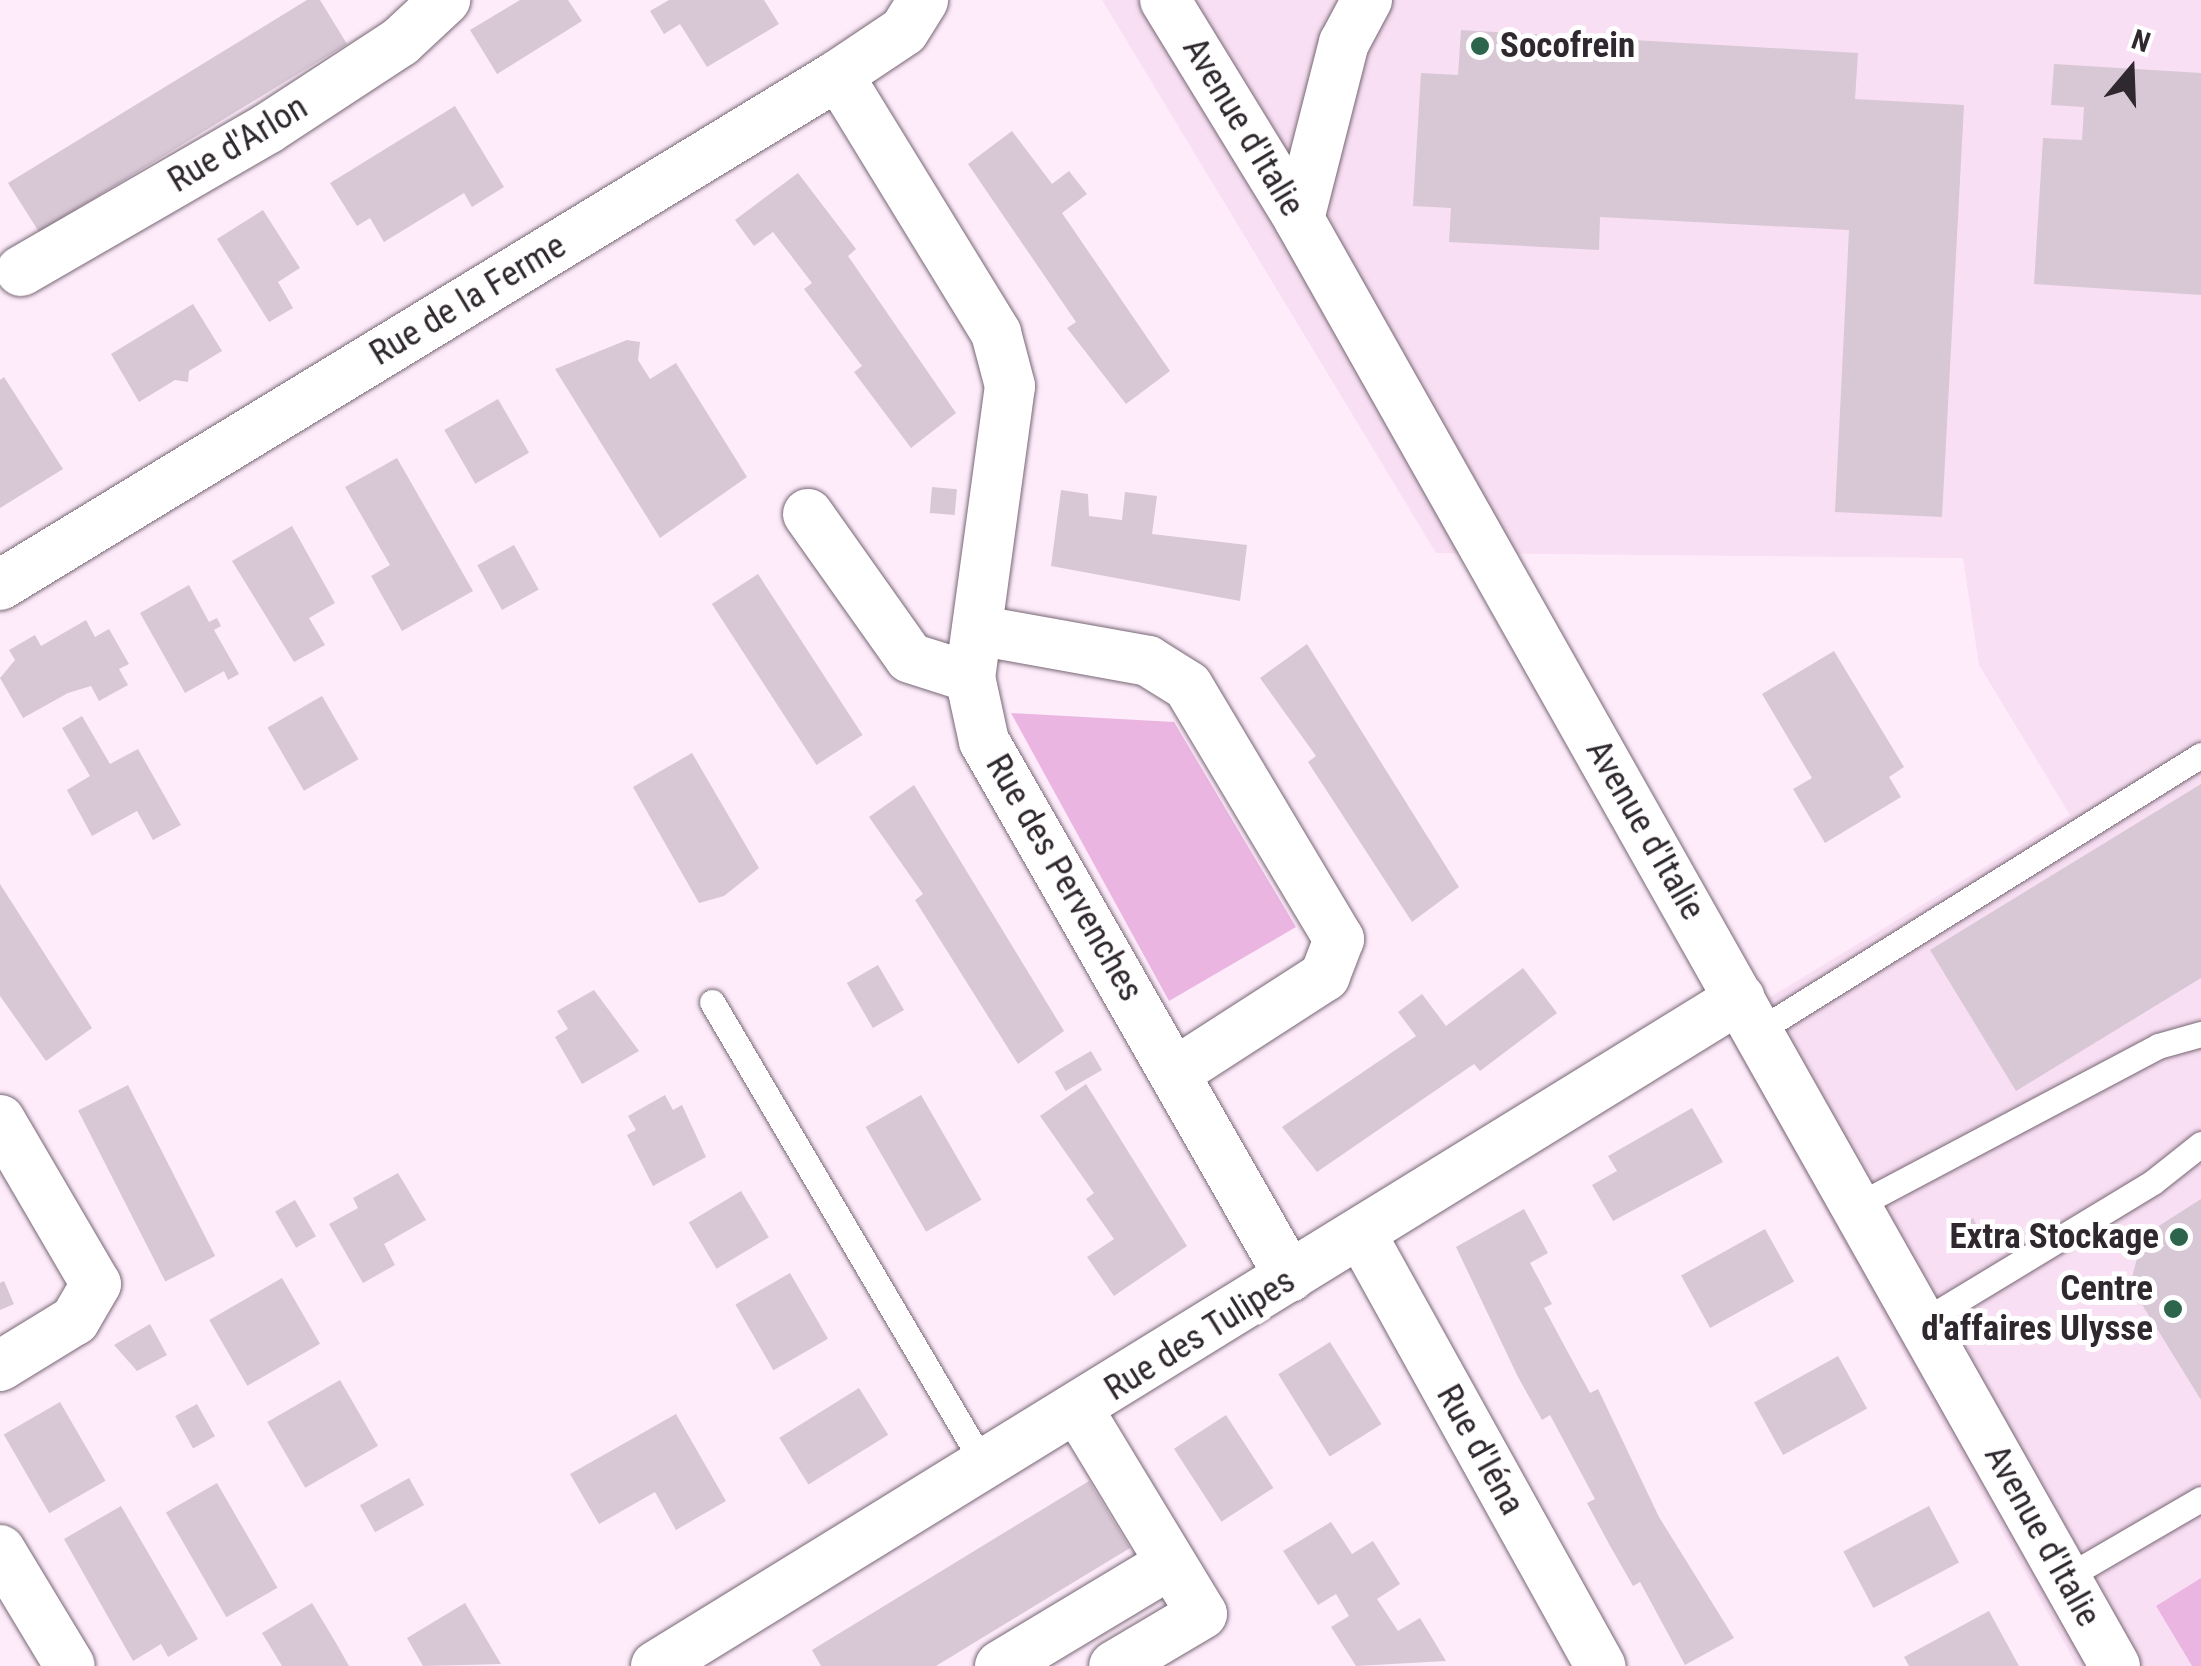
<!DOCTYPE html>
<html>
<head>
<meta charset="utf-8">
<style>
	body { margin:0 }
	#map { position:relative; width:2201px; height:1666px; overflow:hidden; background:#feecfb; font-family:"Roboto Condensed",sans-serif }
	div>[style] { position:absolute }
	.built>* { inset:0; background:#f8dff3 }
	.green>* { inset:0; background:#ebb5e2 }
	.building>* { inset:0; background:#d8c7d5; transform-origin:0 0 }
	.roads { filter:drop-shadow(0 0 2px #776774) drop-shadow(0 0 2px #776774) }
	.service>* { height:25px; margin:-12.5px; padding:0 12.5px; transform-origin:12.5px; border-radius:12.5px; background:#fff }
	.minor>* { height:50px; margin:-25px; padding:0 25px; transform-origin:25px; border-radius:25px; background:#fff }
	.dots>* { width:28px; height:28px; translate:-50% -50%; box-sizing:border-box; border:5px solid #fff; border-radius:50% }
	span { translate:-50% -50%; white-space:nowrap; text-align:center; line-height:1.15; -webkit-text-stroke:10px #fff; paint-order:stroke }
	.poi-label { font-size:35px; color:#2f282e; font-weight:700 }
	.left { translate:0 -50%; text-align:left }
	.right { translate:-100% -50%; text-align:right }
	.street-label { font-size:35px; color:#2f282e }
	.north { position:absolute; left:2081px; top:20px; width:100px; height:100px; -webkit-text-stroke:8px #fff; paint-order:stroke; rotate:19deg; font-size:28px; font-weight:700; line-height:40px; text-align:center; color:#2f282e }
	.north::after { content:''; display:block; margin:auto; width:35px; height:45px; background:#2f282e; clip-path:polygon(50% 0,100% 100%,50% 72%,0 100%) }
</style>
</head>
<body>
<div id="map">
	<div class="built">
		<div style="clip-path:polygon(1102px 0,2201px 0,2201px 1578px,2156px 1606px,2192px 1666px,2077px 1666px,1723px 1026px,2070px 815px,1979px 665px,1963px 558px,1436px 553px)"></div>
	</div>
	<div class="green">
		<div style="clip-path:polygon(1011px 713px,1174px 722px,1296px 927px,1169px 1001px)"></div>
		<div style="clip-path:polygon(2201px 1578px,2201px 1666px,2192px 1666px,2156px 1606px)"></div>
	</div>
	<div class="building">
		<div style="clip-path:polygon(307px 0,320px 0,347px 44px,39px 232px,8px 183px)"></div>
		<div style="clip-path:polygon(520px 0,568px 0,582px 21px,497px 74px,470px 30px)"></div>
		<div style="clip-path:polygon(669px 0,764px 0,779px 24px,707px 67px,680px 24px,664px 34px,650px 11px)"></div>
		<div style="clip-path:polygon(1461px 30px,1858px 53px,1855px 99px,1964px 105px,1942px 517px,1835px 512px,1849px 230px,1600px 217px,1599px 250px,1449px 242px,1451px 208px,1413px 206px,1421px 73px,1458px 75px)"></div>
		<div style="clip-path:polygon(2054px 64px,2201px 73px,2201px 295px,2034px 284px,2043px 138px,2082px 140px,2084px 107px,2051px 105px)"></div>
		<div style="clip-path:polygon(455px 106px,504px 187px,472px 207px,464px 193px,384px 242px,370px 218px,357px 226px,330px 183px)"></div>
		<div style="clip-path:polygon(1012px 131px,1052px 184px,1069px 171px,1087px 194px,1062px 213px,1170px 371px,1126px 404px,1067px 328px,1076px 322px,968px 164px)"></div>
		<div style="clip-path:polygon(798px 173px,856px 249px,848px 256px,956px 413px,911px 448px,854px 372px,862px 366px,804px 289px,812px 283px,773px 232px,754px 246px,735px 220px)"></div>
		<div style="clip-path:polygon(263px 210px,300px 268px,278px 282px,293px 308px,269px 322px,217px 239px)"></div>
		<div style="clip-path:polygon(193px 304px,222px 351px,189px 371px,188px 382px,175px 380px,139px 402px,111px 354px)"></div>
		<div style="clip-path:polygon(627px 340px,640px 342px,638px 360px,650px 379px,676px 363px,747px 477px,660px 538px,555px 369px)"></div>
		<div style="clip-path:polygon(4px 377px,63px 469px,0 508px,0 380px)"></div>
		<div style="left:498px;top:399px;width:62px;height:62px;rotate:60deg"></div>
		<div style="clip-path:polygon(397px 458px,473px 591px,402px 631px,371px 576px,390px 565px,345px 487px)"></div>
		<div style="left:932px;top:487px;width:25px;height:26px;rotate:5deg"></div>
		<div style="clip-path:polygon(1061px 490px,1088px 494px,1089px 516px,1122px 520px,1125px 492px,1157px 496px,1152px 534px,1247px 545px,1240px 601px,1051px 566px)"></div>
		<div style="clip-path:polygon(292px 526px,335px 603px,309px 618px,325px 645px,294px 662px,232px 561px)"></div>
		<div style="left:514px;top:545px;width:51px;height:42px;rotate:61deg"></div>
		<div style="left:758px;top:574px;width:192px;height:55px;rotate:57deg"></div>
		<div style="clip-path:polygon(189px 585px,209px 622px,217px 618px,221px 626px,214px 630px,239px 674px,228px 680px,224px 671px,185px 693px,140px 613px)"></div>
		<div style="clip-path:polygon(86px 620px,95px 637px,109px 629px,129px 664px,119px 669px,128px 685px,99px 701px,91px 686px,68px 693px,23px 718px,0 678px,15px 660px,9px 650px,35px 635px,41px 646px)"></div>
		<div style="clip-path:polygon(1307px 644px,1459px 887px,1412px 922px,1308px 762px,1316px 756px,1260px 678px)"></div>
		<div style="clip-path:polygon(1834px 651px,1904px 767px,1889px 777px,1901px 797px,1825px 843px,1793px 789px,1812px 778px,1762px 694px)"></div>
		<div style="left:322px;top:696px;width:73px;height:63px;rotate:60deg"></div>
		<div style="clip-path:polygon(82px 716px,110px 764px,138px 749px,181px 825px,153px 840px,137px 811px,92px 836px,67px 790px,90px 776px,62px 728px)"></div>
		<div style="clip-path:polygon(692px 753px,759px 868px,724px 896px,699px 903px,633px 787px)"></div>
		<div style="clip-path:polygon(2201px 784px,2201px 978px,2016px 1091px,1930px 950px)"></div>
		<div style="clip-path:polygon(914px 785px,1064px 1031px,1018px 1064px,915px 900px,923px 894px,869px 817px)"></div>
		<div style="clip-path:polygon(0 884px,92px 1028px,46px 1061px,0 996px)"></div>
		<div style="left:878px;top:965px;width:52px;height:36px;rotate:60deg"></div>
		<div style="clip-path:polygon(1523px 968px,1557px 1013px,1480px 1071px,1474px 1064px,1317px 1172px,1282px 1127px,1416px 1036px,1398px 1012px,1422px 994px,1446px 1026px)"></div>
		<div style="clip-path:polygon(594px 990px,639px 1051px,582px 1084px,555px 1037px,568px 1029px,557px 1011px)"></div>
		<div style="left:1091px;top:1051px;width:22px;height:42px;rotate:60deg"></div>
		<div style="clip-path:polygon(1086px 1084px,1187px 1246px,1114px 1296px,1087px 1257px,1114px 1239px,1086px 1199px,1094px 1193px,1040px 1116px)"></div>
		<div style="left:128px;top:1085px;width:192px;height:56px;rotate:63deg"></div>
		<div style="clip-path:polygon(665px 1095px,673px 1110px,682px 1105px,706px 1157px,653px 1186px,627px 1135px,636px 1130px,628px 1116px)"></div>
		<div style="left:921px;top:1095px;width:121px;height:64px;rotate:60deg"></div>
		<div style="clip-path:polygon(1692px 1108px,1723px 1162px,1613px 1221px,1592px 1185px,1617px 1171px,1608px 1156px)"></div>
		<div style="clip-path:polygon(398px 1173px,426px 1220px,384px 1244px,395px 1265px,363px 1283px,329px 1224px,358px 1208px,353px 1198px)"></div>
		<div style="left:741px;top:1191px;width:54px;height:61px;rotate:59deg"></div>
		<div style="clip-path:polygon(2201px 1199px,2201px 1400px,2130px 1285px,2143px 1236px)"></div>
		<div style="left:295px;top:1200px;width:42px;height:23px;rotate:60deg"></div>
		<div style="clip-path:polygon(1524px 1209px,1548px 1253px,1530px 1263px,1552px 1304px,1544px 1308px,1590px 1393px,1598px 1389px,1659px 1517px,1734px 1638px,1685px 1665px,1640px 1582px,1633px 1586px,1609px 1544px,1587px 1503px,1595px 1499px,1550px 1415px,1542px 1420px,1518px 1377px,1456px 1247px)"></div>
		<div style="left:1973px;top:1218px;width:15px;height:19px;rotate:62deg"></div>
		<div style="left:1765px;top:1229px;width:60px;height:96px;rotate:61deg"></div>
		<div style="left:790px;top:1273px;width:76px;height:63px;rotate:60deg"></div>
		<div style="left:282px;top:1278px;width:76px;height:84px;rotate:60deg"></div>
		<div style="clip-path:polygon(4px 1281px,14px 1304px,0 1310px,0 1283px)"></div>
		<div style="clip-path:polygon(150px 1324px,167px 1355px,137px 1371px,114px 1345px)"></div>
		<div style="left:1330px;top:1342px;width:97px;height:61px;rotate:58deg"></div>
		<div style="left:1838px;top:1356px;width:60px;height:96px;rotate:61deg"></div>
		<div style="left:340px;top:1380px;width:76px;height:84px;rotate:60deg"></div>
		<div style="left:859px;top:1388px;width:55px;height:94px;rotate:58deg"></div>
		<div style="left:60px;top:1402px;width:91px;height:65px;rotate:60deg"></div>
		<div style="left:197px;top:1404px;width:37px;height:25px;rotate:61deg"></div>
		<div style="clip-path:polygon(676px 1414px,726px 1501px,676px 1530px,655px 1492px,599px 1524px,570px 1474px)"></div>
		<div style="left:1226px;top:1415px;width:87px;height:62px;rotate:57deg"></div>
		<div style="left:409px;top:1478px;width:31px;height:56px;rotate:61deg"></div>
		<div style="clip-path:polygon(1089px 1481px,1130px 1548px,936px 1666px,821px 1666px,812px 1650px)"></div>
		<div style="left:217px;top:1483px;width:121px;height:59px;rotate:60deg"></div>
		<div style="clip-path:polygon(121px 1506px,198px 1639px,168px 1657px,161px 1644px,133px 1661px,64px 1539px)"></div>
		<div style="left:1929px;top:1506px;width:64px;height:97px;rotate:62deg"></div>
		<div style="clip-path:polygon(1331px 1522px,1352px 1554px,1373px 1541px,1400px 1584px,1377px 1599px,1398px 1631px,1420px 1618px,1446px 1661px,1356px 1666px,1331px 1627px,1349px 1616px,1336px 1594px,1318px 1605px,1283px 1551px)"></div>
		<div style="clip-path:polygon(312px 1603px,336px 1643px,349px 1666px,282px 1666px,262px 1633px)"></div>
		<div style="clip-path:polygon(465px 1603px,501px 1664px,423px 1666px,407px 1638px)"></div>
		<div style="clip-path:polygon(1989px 1611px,2019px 1666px,1909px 1666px,1904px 1657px)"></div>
	</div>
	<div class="roads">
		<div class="service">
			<div style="left:712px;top:1002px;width:541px;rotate:59.55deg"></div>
			<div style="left:1758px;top:1031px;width:522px;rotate:-31.92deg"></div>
			<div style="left:1856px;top:1206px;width:342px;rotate:-27.9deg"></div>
			<div style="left:2158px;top:1046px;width:45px;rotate:-15.6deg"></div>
			<div style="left:1922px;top:1322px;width:270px;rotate:-31.2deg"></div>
			<div style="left:2153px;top:1182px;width:61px;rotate:-38.4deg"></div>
			<div style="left:2065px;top:1578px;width:157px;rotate:-30.2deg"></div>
		</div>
		<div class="minor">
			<div style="left:1165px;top:0;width:257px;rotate:58.5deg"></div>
			<div style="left:1299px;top:219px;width:1661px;rotate:60.58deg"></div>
			<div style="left:838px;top:75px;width:303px;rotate:58.5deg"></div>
			<div style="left:996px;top:333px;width:55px;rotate:75.2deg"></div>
			<div style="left:1010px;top:386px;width:294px;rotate:97.8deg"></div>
			<div style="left:970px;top:677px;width:66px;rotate:77.7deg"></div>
			<div style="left:984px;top:741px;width:617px;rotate:60.28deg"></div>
			<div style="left:1299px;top:219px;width:182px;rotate:-75.7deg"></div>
			<div style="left:1344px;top:43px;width:49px;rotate:-61.9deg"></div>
			<div style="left:21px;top:271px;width:284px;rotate:-30deg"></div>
			<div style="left:267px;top:129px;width:159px;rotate:-33.2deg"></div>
			<div style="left:400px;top:42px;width:62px;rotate:-43deg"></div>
			<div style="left:808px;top:514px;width:176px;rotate:54.7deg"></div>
			<div style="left:910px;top:658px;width:63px;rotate:17.6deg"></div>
			<div style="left:0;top:585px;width:981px;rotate:-31.32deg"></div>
			<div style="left:838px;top:75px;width:79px;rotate:-33.7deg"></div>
			<div style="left:904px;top:31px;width:36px;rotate:-58deg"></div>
			<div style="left:982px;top:631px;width:169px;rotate:10.2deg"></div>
			<div style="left:1148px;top:661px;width:47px;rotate:32deg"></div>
			<div style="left:1188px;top:686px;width:295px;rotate:59.2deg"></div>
			<div style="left:1339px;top:939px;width:40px;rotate:111deg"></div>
			<div style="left:1325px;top:976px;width:177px;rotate:147.2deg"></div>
			<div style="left:0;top:1120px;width:190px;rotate:59.7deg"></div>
			<div style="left:96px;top:1284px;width:42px;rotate:120.3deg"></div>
			<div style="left:75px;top:1320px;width:88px;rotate:148.5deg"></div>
			<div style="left:1361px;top:1234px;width:494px;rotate:61deg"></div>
			<div style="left:1079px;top:1411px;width:237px;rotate:58.8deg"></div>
			<div style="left:1202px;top:1614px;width:102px;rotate:149.4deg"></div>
			<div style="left:0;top:1550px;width:135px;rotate:58.9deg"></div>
			<div style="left:656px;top:1666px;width:1273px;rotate:-31.64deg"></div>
			<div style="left:1000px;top:1666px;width:198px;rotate:-31deg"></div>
		</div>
	</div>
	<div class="dots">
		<div style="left:1480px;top:46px;background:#2d644c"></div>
		<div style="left:2179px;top:1237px;background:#2d644c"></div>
		<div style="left:2173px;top:1309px;background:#2d644c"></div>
	</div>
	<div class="poi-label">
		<span class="left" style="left:1500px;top:46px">Socofrein</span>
		<span class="right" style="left:2159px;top:1237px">Extra Stockage</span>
		<span class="right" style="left:2153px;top:1309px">Centre<br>d'affaires Ulysse</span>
	</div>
	<div class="street-label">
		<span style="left:1243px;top:127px;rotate:59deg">Avenue d'Italie</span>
		<span style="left:238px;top:144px;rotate:-31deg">Rue d'Arlon</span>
		<span style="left:468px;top:300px;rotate:-31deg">Rue de la Ferme</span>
		<span style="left:1645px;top:830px;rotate:60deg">Avenue d'Italie</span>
		<span style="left:1064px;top:878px;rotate:60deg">Rue des Pervenches</span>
		<span style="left:1200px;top:1335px;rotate:-32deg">Rue des Tulipes</span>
		<span style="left:1480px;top:1450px;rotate:61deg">Rue d'Iéna</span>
		<span style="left:2042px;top:1536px;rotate:61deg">Avenue d'Italie</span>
	</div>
	<div class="north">N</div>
</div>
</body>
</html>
